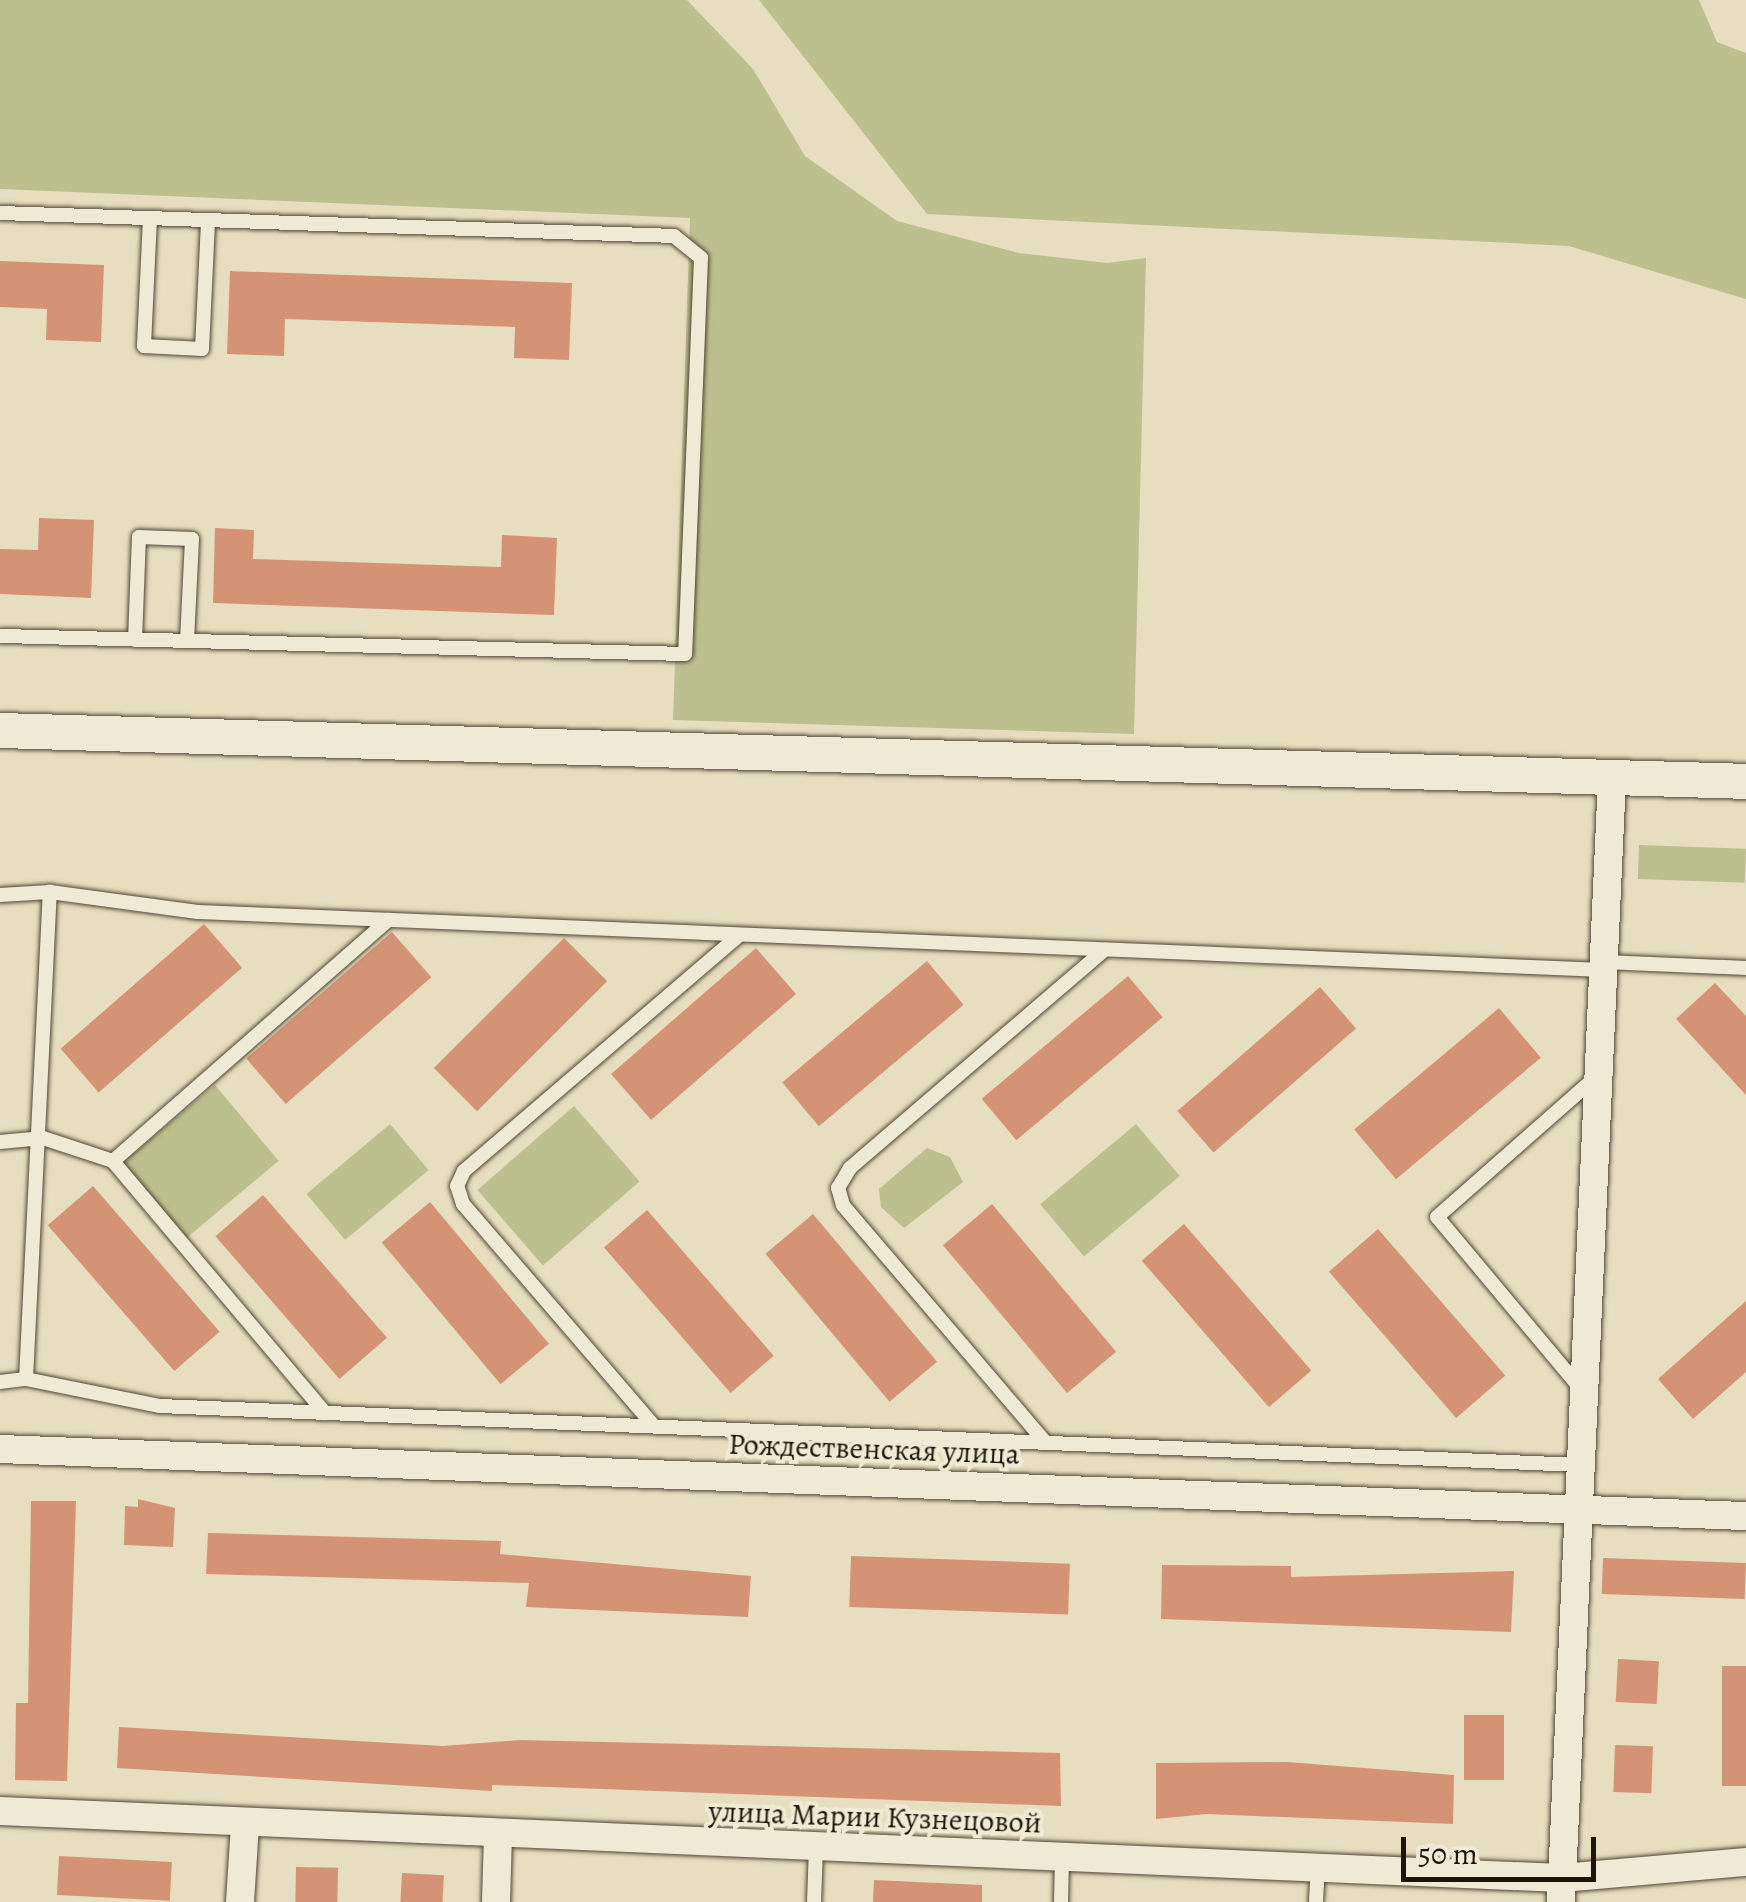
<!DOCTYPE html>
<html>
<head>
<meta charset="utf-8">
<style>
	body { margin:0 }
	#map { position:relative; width:1746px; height:1902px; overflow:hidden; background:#e7debf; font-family:Alegreya,serif }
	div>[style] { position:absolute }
	.green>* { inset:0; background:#bcc08e; transform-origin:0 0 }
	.building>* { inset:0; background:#d59375; transform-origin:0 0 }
	.roads { filter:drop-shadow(0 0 2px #504636) drop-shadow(0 0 2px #504636) }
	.service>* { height:14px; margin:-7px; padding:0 7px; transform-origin:7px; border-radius:7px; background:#efead5 }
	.minor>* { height:28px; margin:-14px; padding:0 14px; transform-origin:14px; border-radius:14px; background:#efead5 }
	.tertiary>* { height:35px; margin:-17.5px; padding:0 17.5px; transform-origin:17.5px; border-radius:17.5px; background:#efead5 }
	span { translate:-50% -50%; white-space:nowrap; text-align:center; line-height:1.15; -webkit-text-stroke:8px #efead5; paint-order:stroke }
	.street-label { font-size:30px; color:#1e1409 }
	.scale { position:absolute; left:1401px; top:1837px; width:195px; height:45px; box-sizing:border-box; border:5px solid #1e1409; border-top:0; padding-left:12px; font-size:30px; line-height:35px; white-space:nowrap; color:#1e1409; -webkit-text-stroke:8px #efead5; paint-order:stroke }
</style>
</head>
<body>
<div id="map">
	<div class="green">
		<div style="clip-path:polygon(0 0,687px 0,753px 69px,805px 156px,897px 221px,1019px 253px,1107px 263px,1146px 258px,1134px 734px,673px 720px,690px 218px,0 189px)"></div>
		<div style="clip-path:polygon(759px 0,1699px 0,1717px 42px,1746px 53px,1746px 299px,1569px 246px,927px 214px)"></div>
		<div style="left:1639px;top:845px;width:107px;height:34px;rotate:2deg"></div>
		<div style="left:215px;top:1085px;width:99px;height:121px;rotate:50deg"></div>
		<div style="left:574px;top:1106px;width:100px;height:128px;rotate:49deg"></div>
		<div style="left:390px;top:1124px;width:60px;height:109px;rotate:50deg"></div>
		<div style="left:1136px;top:1124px;width:68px;height:125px;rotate:50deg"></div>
		<div style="clip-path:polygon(927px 1148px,950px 1157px,963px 1182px,904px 1228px,881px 1207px,879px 1189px)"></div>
	</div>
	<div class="building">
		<div style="clip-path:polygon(0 261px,104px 265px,101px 342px,46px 340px,47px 309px,0 307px)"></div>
		<div style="clip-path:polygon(230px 271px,572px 283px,569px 360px,514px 358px,515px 327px,285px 319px,284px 356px,227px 354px)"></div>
		<div style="clip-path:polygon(39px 518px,94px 520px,91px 598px,0 594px,0 549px,38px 550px)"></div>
		<div style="clip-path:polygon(215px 528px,254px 530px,253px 559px,501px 567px,502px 535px,557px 538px,554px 615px,213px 603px)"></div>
		<div style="left:204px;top:924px;width:58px;height:190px;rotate:49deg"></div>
		<div style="left:392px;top:932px;width:60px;height:193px;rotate:49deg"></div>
		<div style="left:564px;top:938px;width:61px;height:184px;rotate:45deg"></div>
		<div style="left:756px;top:948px;width:61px;height:192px;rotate:49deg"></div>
		<div style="left:927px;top:961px;width:57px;height:189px;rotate:50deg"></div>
		<div style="left:1128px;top:976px;width:54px;height:191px;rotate:50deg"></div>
		<div style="clip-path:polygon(1715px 983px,1746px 1016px,1746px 1095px,1676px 1019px)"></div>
		<div style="left:1320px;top:987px;width:55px;height:189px;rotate:49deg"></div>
		<div style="left:1499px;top:1008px;width:65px;height:189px;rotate:50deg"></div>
		<div style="left:93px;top:1186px;width:193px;height:60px;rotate:49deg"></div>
		<div style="left:263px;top:1195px;width:189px;height:63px;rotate:49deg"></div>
		<div style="left:430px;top:1202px;width:185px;height:63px;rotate:50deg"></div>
		<div style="left:992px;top:1204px;width:193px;height:64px;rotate:50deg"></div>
		<div style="left:647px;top:1210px;width:193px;height:57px;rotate:49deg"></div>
		<div style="left:813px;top:1214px;width:193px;height:62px;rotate:50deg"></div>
		<div style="left:1184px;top:1224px;width:194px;height:56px;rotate:49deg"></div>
		<div style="left:1378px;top:1229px;width:194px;height:65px;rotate:49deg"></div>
		<div style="clip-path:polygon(1746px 1301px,1746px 1372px,1693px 1419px,1658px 1379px)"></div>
		<div style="clip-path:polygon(138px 1499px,175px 1508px,173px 1547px,124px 1545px,125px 1506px,138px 1507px)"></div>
		<div style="clip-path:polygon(31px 1501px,76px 1501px,67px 1781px,15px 1780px,16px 1703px,28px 1703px)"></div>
		<div style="clip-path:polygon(208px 1533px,501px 1541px,500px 1554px,751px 1576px,748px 1617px,526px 1607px,529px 1583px,206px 1574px)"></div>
		<div style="left:851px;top:1556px;width:219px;height:51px;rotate:2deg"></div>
		<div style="left:1603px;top:1558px;width:143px;height:36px;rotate:2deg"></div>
		<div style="clip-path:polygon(1162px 1565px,1291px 1566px,1291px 1577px,1514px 1571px,1511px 1632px,1161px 1619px)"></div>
		<div style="left:1618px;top:1659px;width:41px;height:43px;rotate:3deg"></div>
		<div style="left:1722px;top:1666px;width:24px;height:120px"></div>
		<div style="left:1464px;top:1715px;width:40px;height:65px"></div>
		<div style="clip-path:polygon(119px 1727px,443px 1746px,520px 1740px,1060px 1753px,1061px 1806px,492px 1785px,492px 1791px,117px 1768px)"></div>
		<div style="left:1615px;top:1745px;width:38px;height:47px;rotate:2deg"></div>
		<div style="clip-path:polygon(1287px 1762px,1454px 1775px,1453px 1824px,1207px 1814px,1156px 1819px,1156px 1763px)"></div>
		<div style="left:59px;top:1856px;width:113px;height:39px;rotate:3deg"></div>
		<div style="left:296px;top:1867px;width:42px;height:35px;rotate:1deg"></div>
		<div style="left:402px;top:1873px;width:42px;height:29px;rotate:3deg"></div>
		<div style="clip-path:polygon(874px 1880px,982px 1885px,982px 1902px,873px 1902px)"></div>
	</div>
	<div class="roads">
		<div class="service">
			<div style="left:0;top:213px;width:674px;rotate:1.95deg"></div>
			<div style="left:674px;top:236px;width:35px;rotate:39deg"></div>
			<div style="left:701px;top:258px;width:396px;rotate:92.3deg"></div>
			<div style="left:685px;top:654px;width:685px;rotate:-178.49deg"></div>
			<div style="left:150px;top:218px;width:128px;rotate:92.7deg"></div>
			<div style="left:144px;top:346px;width:58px;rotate:3deg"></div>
			<div style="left:202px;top:349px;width:129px;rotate:-87.3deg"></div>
			<div style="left:135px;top:640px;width:103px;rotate:-87.8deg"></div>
			<div style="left:139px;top:537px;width:53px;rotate:2.2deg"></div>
			<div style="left:192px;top:539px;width:102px;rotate:92.8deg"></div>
			<div style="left:0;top:895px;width:50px;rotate:-3.4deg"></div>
			<div style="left:50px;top:892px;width:149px;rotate:7.7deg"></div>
			<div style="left:198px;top:912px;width:1406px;rotate:2.36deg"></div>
			<div style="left:1604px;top:962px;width:142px;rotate:2.4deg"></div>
			<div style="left:0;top:1142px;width:43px;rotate:-5.3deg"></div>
			<div style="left:43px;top:1138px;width:74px;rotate:18.2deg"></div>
			<div style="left:26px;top:1379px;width:488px;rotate:-87.2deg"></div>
			<div style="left:0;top:1382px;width:26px;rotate:-7deg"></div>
			<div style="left:26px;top:1379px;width:137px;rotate:11.4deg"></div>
			<div style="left:160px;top:1406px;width:1423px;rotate:2.38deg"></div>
			<div style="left:1581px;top:1389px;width:224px;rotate:-129.9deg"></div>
			<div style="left:1437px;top:1217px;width:213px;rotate:-41.4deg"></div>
			<div style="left:325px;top:1413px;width:329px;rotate:-130.1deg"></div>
			<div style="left:113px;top:1161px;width:366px;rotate:-41.2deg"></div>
			<div style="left:654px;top:1426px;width:293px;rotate:-130.7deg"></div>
			<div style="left:463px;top:1204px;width:19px;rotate:-108deg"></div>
			<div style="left:457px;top:1186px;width:17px;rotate:-65deg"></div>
			<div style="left:464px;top:1171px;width:362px;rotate:-40.6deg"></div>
			<div style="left:1046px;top:1443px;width:313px;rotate:-130.5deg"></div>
			<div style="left:843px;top:1205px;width:18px;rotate:-106deg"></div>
			<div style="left:838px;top:1188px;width:23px;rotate:-59deg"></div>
			<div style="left:850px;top:1168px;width:335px;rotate:-40.6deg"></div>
			<div style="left:814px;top:1902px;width:55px;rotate:-87.9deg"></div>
			<div style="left:1061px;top:1902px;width:45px;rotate:-88.7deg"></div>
			<div style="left:1316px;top:1902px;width:34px;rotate:-87deg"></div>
		</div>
		<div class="minor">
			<div style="left:0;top:1449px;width:1747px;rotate:2.2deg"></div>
			<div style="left:0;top:1811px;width:1563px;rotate:2.46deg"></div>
			<div style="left:1562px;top:1878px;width:185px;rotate:-5deg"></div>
			<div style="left:240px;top:1902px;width:77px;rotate:-86.3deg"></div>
			<div style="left:496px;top:1902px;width:68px;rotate:-88.3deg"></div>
			<div style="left:1561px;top:1902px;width:1126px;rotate:-87.4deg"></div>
		</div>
		<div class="tertiary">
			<div style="left:0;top:730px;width:1747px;rotate:1.67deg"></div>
		</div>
	</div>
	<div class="street-label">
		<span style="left:874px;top:1449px;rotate:2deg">Рождественская улица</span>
		<span style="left:875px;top:1817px;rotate:2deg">улица Марии Кузнецовой</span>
	</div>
	<div class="scale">50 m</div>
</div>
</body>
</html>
